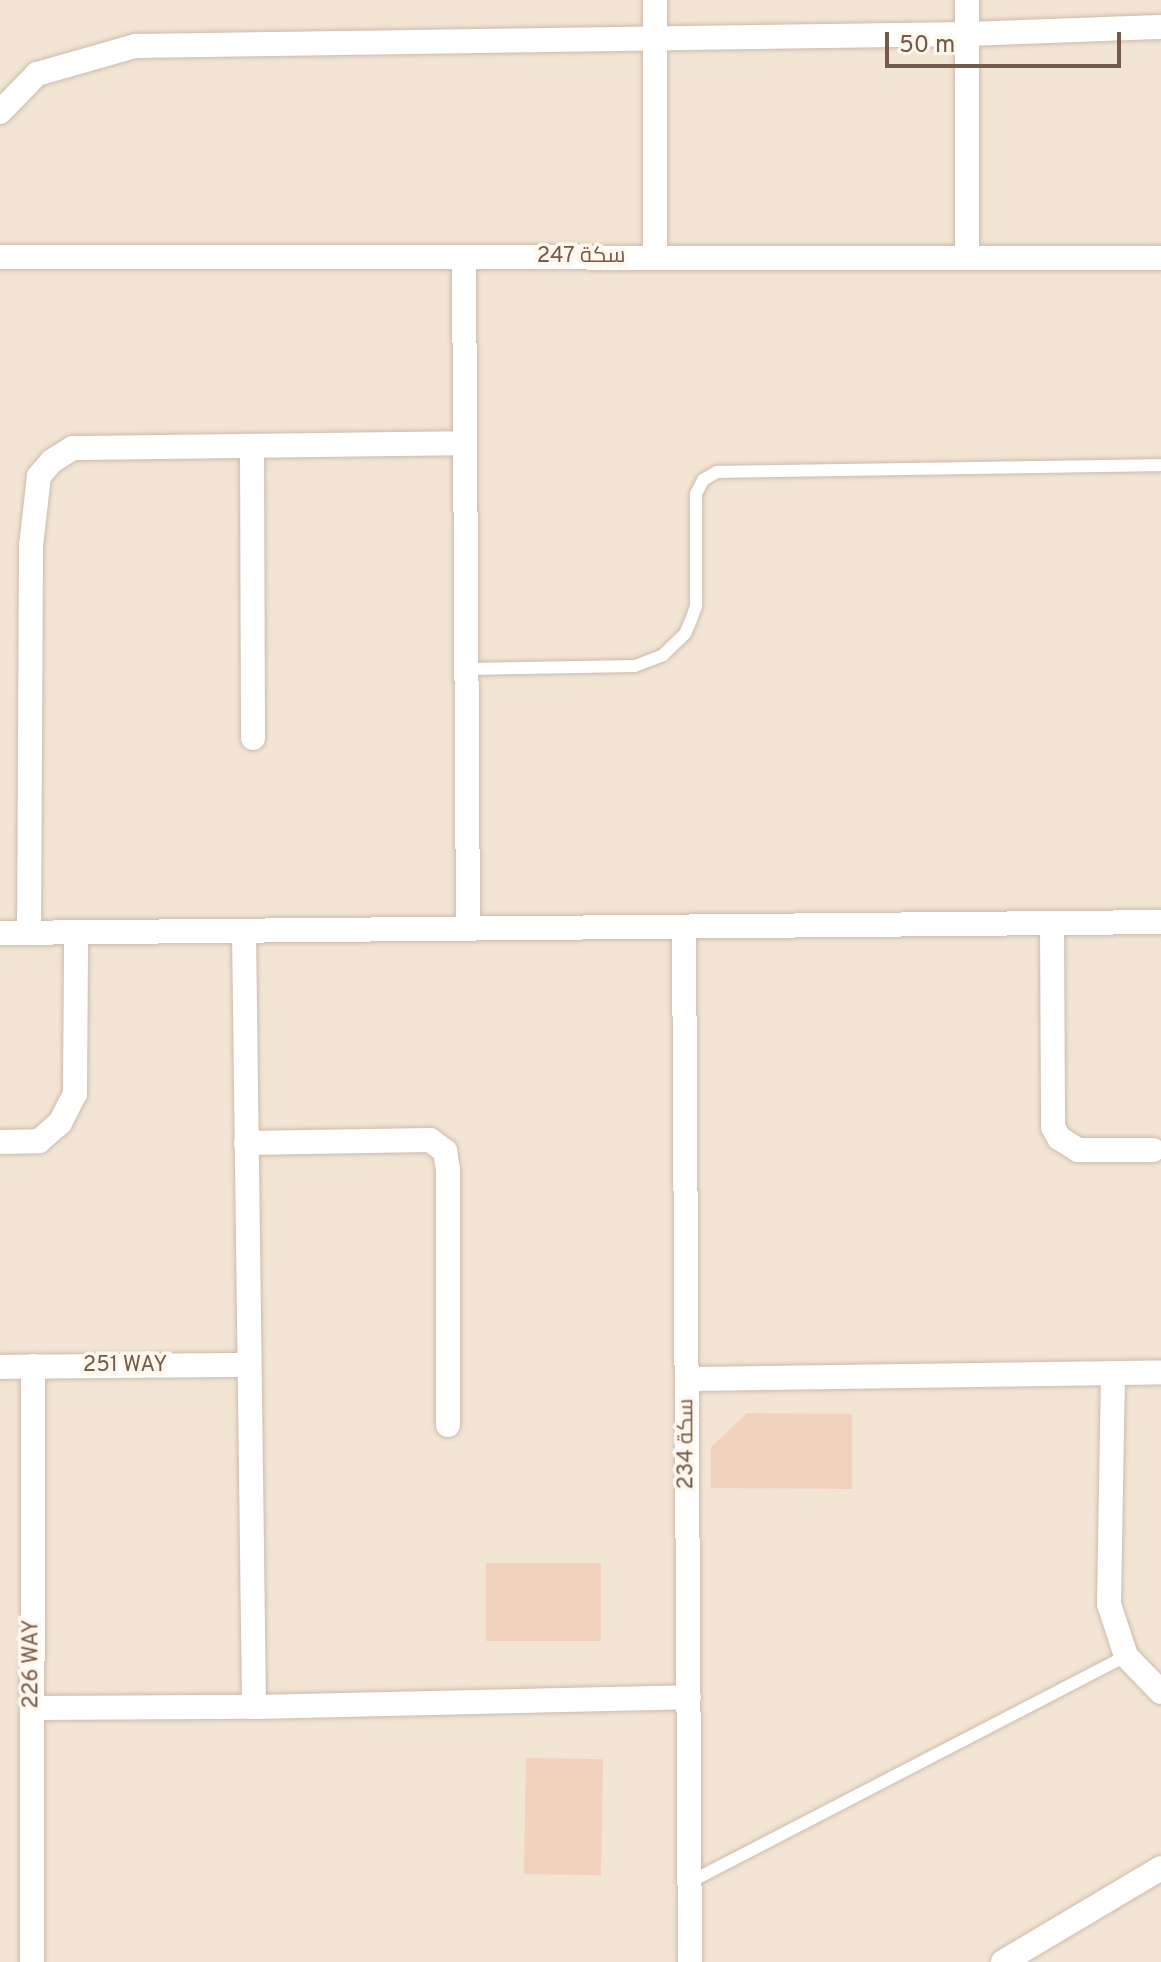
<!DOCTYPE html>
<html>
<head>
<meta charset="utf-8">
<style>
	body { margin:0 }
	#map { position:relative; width:1161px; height:1962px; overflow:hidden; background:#fcf3e5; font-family:Overpass,Cairo,sans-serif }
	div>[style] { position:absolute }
	.residential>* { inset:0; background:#f3e5d4; transform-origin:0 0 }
	.building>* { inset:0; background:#f1d2be; transform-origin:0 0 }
	.roads { filter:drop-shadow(0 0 2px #cdbbac) drop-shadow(0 0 2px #cdbbac) }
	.lane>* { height:12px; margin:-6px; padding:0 6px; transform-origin:6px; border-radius:6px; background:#fff }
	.street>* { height:24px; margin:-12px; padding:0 12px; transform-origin:12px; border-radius:12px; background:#fff }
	span { translate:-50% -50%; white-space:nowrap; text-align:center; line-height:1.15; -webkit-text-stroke:7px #fff7ec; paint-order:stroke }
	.street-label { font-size:22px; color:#745a4b }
	.scale { position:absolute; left:885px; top:32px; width:236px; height:36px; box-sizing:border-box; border:4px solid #745a4b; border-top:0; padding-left:10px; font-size:24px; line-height:28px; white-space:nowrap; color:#745a4b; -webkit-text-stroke:6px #fff7ec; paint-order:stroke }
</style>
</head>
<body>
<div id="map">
	<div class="residential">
		<div style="left:0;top:0;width:1161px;height:1962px"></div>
	</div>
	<div class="building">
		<div style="clip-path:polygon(747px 1413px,852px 1414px,852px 1489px,711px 1488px,711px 1447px)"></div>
		<div style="left:486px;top:1563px;width:115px;height:78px"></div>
		<div style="left:526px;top:1758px;width:77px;height:116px;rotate:1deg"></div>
	</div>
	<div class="roads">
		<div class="lane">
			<div style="left:466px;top:669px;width:169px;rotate:-1deg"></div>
			<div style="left:635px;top:666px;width:30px;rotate:-21deg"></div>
			<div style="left:663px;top:655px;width:30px;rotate:-44deg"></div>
			<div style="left:685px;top:634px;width:15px;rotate:-67deg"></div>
			<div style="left:691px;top:620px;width:15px;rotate:-70deg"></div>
			<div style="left:696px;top:606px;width:112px;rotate:-90deg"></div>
			<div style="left:696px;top:494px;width:16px;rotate:-63deg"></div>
			<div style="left:703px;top:480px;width:16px;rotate:-30deg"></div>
			<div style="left:717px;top:472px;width:444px;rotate:-0.9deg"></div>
			<div style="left:690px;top:1882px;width:491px;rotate:-27.4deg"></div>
		</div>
		<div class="street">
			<div style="left:967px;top:0;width:258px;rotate:90deg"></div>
			<div style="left:0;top:112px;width:53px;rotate:-45.8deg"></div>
			<div style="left:37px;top:74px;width:102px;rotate:-15.9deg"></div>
			<div style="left:135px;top:46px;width:832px;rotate:-0.83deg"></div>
			<div style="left:967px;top:34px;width:194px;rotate:-2.1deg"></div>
			<div style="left:0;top:257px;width:1161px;rotate:0.05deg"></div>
			<div style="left:464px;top:257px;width:672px;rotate:89.66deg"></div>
			<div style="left:655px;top:257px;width:257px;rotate:-90deg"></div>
			<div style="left:252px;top:446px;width:292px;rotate:89.8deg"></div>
			<div style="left:1052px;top:923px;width:204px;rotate:89.7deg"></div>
			<div style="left:1053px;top:1127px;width:13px;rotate:61deg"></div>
			<div style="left:1059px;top:1138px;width:22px;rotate:32deg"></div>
			<div style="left:1078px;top:1150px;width:75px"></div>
			<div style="left:684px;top:927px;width:1035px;rotate:89.67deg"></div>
			<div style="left:244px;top:931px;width:776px;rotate:89.26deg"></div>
			<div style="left:29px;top:932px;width:386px;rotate:-89.7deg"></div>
			<div style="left:31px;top:546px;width:70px;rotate:-83.5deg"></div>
			<div style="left:39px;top:476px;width:20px;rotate:-49deg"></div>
			<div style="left:52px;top:461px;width:25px;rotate:-32deg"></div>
			<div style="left:73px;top:448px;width:392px;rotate:-0.7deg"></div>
			<div style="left:0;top:933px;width:1161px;rotate:-0.54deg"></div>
			<div style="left:0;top:1142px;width:39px;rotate:-1deg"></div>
			<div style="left:39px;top:1141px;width:28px;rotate:-41deg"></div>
			<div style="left:60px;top:1123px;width:33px;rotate:-63deg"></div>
			<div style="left:75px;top:1094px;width:162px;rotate:-89.6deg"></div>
			<div style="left:246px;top:1143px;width:184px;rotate:-0.9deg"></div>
			<div style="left:430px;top:1140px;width:19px;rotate:36deg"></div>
			<div style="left:445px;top:1151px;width:18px;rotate:81deg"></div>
			<div style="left:448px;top:1169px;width:256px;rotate:90deg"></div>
			<div style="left:0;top:1367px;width:249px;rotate:-0.5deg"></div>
			<div style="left:1113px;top:1373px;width:231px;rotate:91deg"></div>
			<div style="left:1109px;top:1604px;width:55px;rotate:71.9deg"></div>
			<div style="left:1126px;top:1656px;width:50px;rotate:45.8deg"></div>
			<div style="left:687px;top:1379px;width:474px;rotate:-0.8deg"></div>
			<div style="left:32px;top:1708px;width:222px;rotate:-0.3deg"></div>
			<div style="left:254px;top:1707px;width:435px;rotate:-1.3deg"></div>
			<div style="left:32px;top:1962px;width:596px;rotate:-89.9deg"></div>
			<div style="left:1003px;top:1962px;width:184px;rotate:-30.7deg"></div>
		</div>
	</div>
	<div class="street-label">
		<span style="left:581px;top:257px">سكة 247</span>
		<span style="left:125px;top:1366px">251 WAY</span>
		<span style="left:687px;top:1444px;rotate:-90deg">سكة 234</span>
		<span style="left:32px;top:1664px;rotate:-90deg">226 WAY</span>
	</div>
	<div class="scale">50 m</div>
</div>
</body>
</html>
